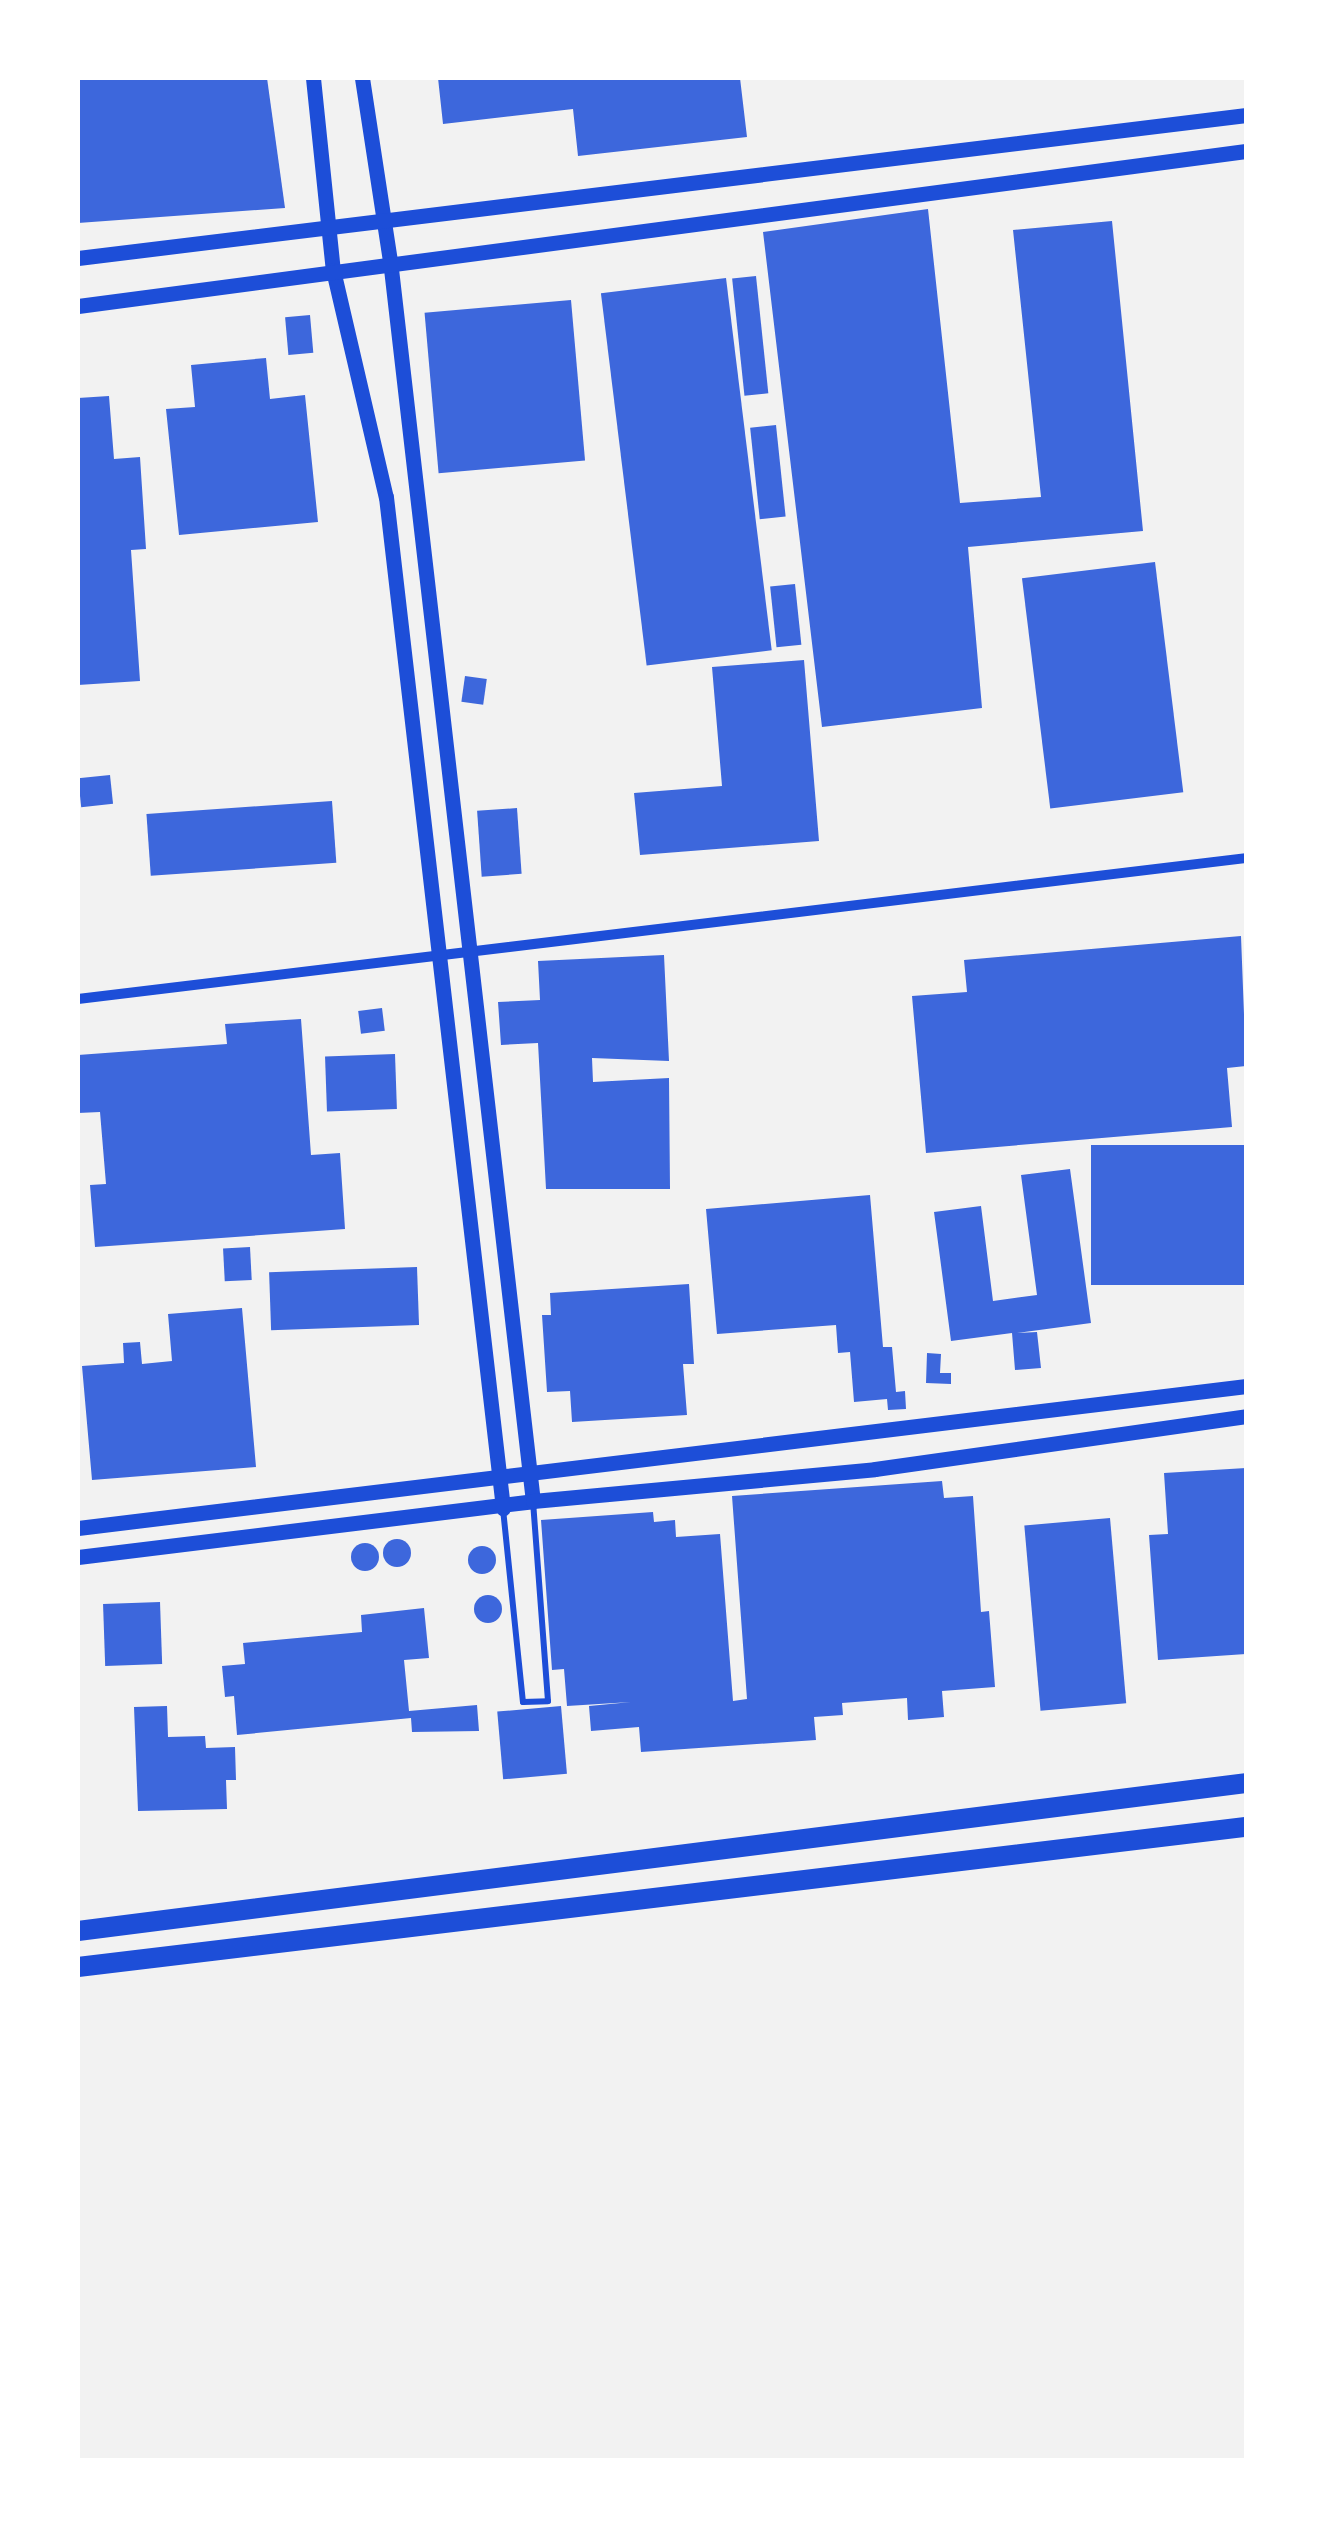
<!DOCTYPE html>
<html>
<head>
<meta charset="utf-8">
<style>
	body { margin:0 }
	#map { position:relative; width:1324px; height:2538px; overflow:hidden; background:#f2f2f2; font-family:"Sofia Sans Condensed",sans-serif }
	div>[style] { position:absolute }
	.building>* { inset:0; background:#3d67dc; transform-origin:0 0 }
	.round { border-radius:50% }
	.service>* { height:6px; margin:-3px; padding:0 3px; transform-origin:3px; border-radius:3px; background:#1d4ed8 }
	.minor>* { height:10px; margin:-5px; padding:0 5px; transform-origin:5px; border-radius:5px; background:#1d4ed8 }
	.tertiary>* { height:15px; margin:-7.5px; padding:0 7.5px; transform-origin:7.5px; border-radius:7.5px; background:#1d4ed8 }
	.trunk>* { height:20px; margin:-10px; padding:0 10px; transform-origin:10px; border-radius:10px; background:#1d4ed8 }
	span { translate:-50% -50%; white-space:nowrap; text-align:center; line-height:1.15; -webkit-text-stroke:9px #fff; paint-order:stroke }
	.frame { position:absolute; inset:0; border:80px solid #fff; pointer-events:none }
</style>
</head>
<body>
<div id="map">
	<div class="building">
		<div style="clip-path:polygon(78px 78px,267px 78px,285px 208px,78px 223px)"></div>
		<div style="clip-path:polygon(438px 78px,740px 78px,747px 137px,578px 156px,573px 109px,443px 124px)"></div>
		<div style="clip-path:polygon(928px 209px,960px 503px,1041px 497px,1013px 230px,1112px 221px,1143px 531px,968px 547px,982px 708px,822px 727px,763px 232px)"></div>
		<div style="left:756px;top:276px;width:118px;height:24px;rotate:84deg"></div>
		<div style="left:726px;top:278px;width:375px;height:126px;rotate:83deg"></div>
		<div style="left:571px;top:300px;width:161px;height:147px;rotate:85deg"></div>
		<div style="left:310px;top:315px;width:38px;height:25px;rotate:85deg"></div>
		<div style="clip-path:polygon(266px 358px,270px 399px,305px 395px,318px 522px,179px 535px,166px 409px,195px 407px,191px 365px)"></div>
		<div style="clip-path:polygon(109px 396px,114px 459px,140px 457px,146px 549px,131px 550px,140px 681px,78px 685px,78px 398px)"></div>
		<div style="left:776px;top:425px;width:92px;height:26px;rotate:84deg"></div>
		<div style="left:1155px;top:562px;width:232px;height:134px;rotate:83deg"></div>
		<div style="left:795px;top:584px;width:61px;height:25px;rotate:84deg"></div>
		<div style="clip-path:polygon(804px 660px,819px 841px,640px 855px,634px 793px,722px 786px,712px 667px)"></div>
		<div style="left:465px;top:676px;width:22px;height:26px;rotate:8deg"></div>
		<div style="left:110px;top:775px;width:29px;height:32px;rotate:84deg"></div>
		<div style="left:332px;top:801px;width:62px;height:186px;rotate:86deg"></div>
		<div style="left:517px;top:808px;width:66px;height:40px;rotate:86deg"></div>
		<div style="clip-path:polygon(1241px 936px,1246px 1066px,1227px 1068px,1232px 1127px,926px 1153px,912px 996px,967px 992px,964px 960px)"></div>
		<div style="clip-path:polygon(664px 955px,669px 1061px,592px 1058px,593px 1082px,669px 1078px,670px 1189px,546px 1189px,538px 1043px,501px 1045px,498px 1002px,540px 1000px,538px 961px)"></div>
		<div style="left:382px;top:1008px;width:23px;height:24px;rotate:83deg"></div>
		<div style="clip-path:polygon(301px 1019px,311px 1155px,340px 1153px,345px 1229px,95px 1247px,90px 1185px,106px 1184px,100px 1112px,78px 1113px,78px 1055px,227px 1044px,225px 1024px)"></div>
		<div style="left:395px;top:1054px;width:55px;height:70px;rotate:88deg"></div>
		<div style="left:1246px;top:1145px;width:140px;height:155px;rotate:90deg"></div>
		<div style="clip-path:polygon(1070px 1169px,1091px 1323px,1017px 1333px,1037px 1332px,1041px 1368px,1015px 1370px,1012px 1333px,951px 1341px,934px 1212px,981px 1206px,993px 1301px,1037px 1295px,1021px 1175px)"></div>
		<div style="clip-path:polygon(870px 1195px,883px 1347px,892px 1347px,896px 1392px,905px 1391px,906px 1409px,888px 1410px,887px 1399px,854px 1402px,850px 1352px,838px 1353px,836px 1325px,717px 1334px,706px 1209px)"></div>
		<div style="left:250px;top:1247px;width:33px;height:27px;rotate:87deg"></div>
		<div style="left:417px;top:1267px;width:58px;height:148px;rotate:88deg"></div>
		<div style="clip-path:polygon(689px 1284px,694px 1364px,683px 1364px,687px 1415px,572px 1422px,570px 1391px,547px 1392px,542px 1315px,551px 1315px,550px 1293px)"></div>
		<div style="clip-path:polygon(242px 1308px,256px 1467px,92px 1480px,82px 1366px,124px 1363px,123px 1343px,140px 1342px,142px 1364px,172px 1361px,168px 1314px)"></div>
		<div style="clip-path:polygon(927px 1353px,941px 1354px,940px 1373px,951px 1373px,951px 1384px,926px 1383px)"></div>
		<div style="clip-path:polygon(1246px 1468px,1246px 1654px,1158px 1660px,1149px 1535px,1168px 1534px,1164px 1473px)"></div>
		<div style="clip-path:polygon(942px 1481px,944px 1498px,973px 1496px,981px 1612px,989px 1611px,995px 1687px,942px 1691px,944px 1717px,908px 1720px,907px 1698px,842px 1703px,843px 1715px,814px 1717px,816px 1740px,641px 1752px,639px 1727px,591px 1731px,589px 1706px,631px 1702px,567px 1706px,564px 1669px,552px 1670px,541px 1520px,653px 1512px,654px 1522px,675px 1520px,676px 1537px,720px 1534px,733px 1701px,747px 1699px,732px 1496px)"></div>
		<div style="left:1110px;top:1518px;width:186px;height:86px;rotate:85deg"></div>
		<div class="round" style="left:383px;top:1539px;width:28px;height:28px"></div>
		<div class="round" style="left:351px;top:1543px;width:28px;height:28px"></div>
		<div class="round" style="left:468px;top:1546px;width:28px;height:28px"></div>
		<div class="round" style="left:474px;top:1595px;width:28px;height:28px"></div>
		<div style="left:160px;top:1602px;width:62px;height:57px;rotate:88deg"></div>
		<div style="clip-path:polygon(424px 1608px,429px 1658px,404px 1660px,409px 1711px,477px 1705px,479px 1731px,412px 1732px,411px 1718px,237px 1735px,234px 1696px,225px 1697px,222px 1666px,245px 1664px,243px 1643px,362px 1632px,361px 1615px)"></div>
		<div style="clip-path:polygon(167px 1706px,168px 1737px,205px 1736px,206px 1748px,235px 1747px,236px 1780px,226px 1780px,227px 1809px,138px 1811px,134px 1707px)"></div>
		<div style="left:561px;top:1706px;width:68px;height:64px;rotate:85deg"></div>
	</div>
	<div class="service">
		<div style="left:503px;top:1509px;width:194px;rotate:84.1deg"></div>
		<div style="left:523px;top:1702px;width:25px;rotate:-2deg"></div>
		<div style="left:548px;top:1701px;width:199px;rotate:-94.3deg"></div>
	</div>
	<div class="minor">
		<div style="left:78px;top:999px;width:1176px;rotate:-6.88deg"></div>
	</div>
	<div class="tertiary">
		<div style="left:313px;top:78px;width:193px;rotate:84.1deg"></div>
		<div style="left:333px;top:270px;width:233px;rotate:76.9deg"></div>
		<div style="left:386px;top:497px;width:1018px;rotate:83.4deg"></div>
		<div style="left:362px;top:78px;width:184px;rotate:81.3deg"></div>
		<div style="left:390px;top:260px;width:1249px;rotate:83.43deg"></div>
		<div style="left:78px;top:258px;width:1177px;rotate:-6.98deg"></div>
		<div style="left:78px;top:306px;width:1178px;rotate:-7.56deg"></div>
		<div style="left:78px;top:1528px;width:1177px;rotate:-6.93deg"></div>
		<div style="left:78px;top:1557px;width:458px;rotate:-7deg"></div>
		<div style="left:533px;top:1501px;width:343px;rotate:-5.3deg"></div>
		<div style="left:875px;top:1469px;width:375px;rotate:-8.1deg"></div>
	</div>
	<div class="trunk">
		<div style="left:78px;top:1931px;width:1177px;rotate:-7.22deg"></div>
		<div style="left:78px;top:1967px;width:1176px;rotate:-6.84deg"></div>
	</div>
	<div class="frame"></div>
</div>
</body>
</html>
